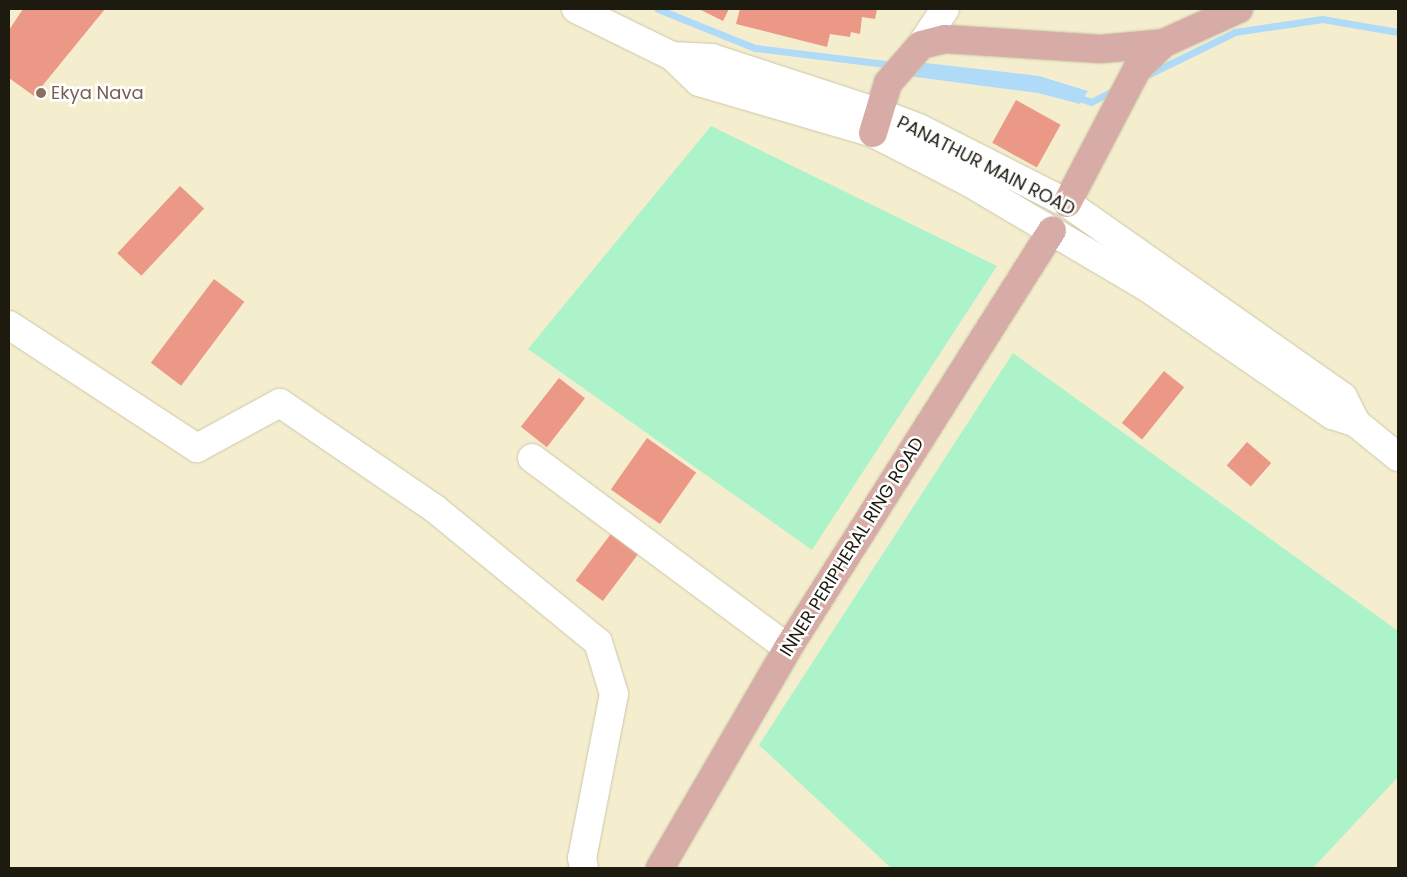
<!DOCTYPE html>
<html>
<head>
<meta charset="utf-8">
<style>
	body { margin:0 }
	#map { position:relative; width:1407px; height:877px; overflow:hidden; background:#f4eecf; font-family:Poppins,sans-serif }
	div>[style] { position:absolute }
	.green>* { inset:0; background:#acf3ca }
	.water>* { inset:0; background:#afdbf8 }
	.stream>* { height:7px; margin:-3.5px; padding:0 3.5px; transform-origin:3.5px; border-radius:3.5px; background:#afdbf8 }
	.building>* { inset:0; background:#eb9986; transform-origin:0 0 }
	.roads { filter:drop-shadow(0 0 1px #ccc7a8) drop-shadow(0 0 1px #ccc7a8) }
	.minor>* { height:28px; margin:-14px; padding:0 14px; transform-origin:14px; border-radius:14px; background:#fff }
	.major>* { height:28px; margin:-14px; padding:0 14px; transform-origin:14px; border-radius:14px; background:#d7aca6 }
	.dots>* { width:14px; height:14px; translate:-50% -50%; box-sizing:border-box; border:2px solid #fff; border-radius:50% }
	span { translate:-50% -50%; white-space:nowrap; text-align:center; line-height:1.15; -webkit-text-stroke:5px #fff; paint-order:stroke }
	.education-label { font-size:18px; color:#785e54 }
	.left { translate:0 -50%; text-align:left }
	.street-label { font-size:18px; color:#1d1b0f }
	.frame { position:absolute; inset:0; border:10px solid #1d1b0f; pointer-events:none }
</style>
</head>
<body>
<div id="map">
	<div class="green">
		<div style="clip-path:polygon(711px 126px,997px 266px,812px 550px,528px 349px)"></div>
		<div style="clip-path:polygon(1013px 353px,1398px 631px,1398px 777px,1313px 868px,891px 868px,759px 745px)"></div>
	</div>
	<div class="water">
		<div style="clip-path:polygon(917px 62px,1039px 76px,1088px 91px,1080px 104px,1038px 93px,908px 76px)"></div>
	</div>
	<div class="stream">
		<div style="left:658px;top:9px;width:105px;rotate:21.9deg"></div>
		<div style="left:755px;top:48px;width:140px;rotate:7deg"></div>
		<div style="left:1147px;top:75px;width:98px;rotate:-26deg"></div>
		<div style="left:1235px;top:32px;width:88px;rotate:-8.5deg"></div>
		<div style="left:1322px;top:19px;width:77px;rotate:9.7deg"></div>
		<div style="left:1074px;top:96px;width:18px;rotate:19deg"></div>
		<div style="left:1091px;top:102px;width:29px;rotate:-27deg"></div>
	</div>
	<div class="building">
		<div style="clip-path:polygon(23px 9px,105px 9px,34px 96px,9px 78px,9px 30px)"></div>
		<div style="clip-path:polygon(699px 9px,729px 9px,723px 21px)"></div>
		<div style="clip-path:polygon(740px 9px,877px 9px,875px 19px,862px 17px,860px 34px,851px 32px,850px 37px,830px 34px,827px 47px,736px 24px)"></div>
		<div style="left:1016px;top:100px;width:51px;height:49px;rotate:29deg"></div>
		<div style="left:180px;top:186px;width:33px;height:92px;rotate:43deg"></div>
		<div style="left:214px;top:279px;width:38px;height:105px;rotate:37deg"></div>
		<div style="left:1164px;top:371px;width:26px;height:67px;rotate:39deg"></div>
		<div style="left:559px;top:378px;width:33px;height:62px;rotate:38deg"></div>
		<div style="left:647px;top:438px;width:60px;height:63px;rotate:35deg"></div>
		<div style="left:1247px;top:442px;width:32px;height:31px;rotate:41deg"></div>
		<div style="left:613px;top:531px;width:34px;height:62px;rotate:37deg"></div>
	</div>
	<div class="roads">
		<div class="minor">
			<div style="left:576px;top:9px;width:107px;rotate:26.1deg"></div>
			<div style="left:672px;top:56px;width:37px;rotate:44deg"></div>
			<div style="left:699px;top:82px;width:181px;rotate:16.3deg"></div>
			<div style="left:873px;top:133px;width:106px;rotate:27.1deg"></div>
			<div style="left:967px;top:181px;width:210px;rotate:30.6deg"></div>
			<div style="left:1148px;top:288px;width:224px;rotate:34.6deg"></div>
			<div style="left:1332px;top:415px;width:25px;rotate:18deg"></div>
			<div style="left:1356px;top:423px;width:54px;rotate:39deg"></div>
			<div style="left:921px;top:45px;width:43px;rotate:-56.3deg"></div>
			<div style="left:672px;top:56px;width:40px;rotate:2.9deg"></div>
			<div style="left:712px;top:58px;width:174px;rotate:18.1deg"></div>
			<div style="left:877px;top:112px;width:45px;rotate:20.9deg"></div>
			<div style="left:919px;top:128px;width:166px;rotate:26.9deg"></div>
			<div style="left:1067px;top:203px;width:337px;rotate:35.1deg"></div>
			<div style="left:1343px;top:397px;width:29px;rotate:63deg"></div>
			<div style="left:9px;top:325px;width:225px;rotate:33.2deg"></div>
			<div style="left:197px;top:448px;width:94px;rotate:-28.5deg"></div>
			<div style="left:280px;top:403px;width:186px;rotate:34.3deg"></div>
			<div style="left:434px;top:508px;width:212px;rotate:39.3deg"></div>
			<div style="left:598px;top:642px;width:54px;rotate:72.9deg"></div>
			<div style="left:614px;top:694px;width:167px;rotate:101deg"></div>
			<div style="left:582px;top:858px;width:10px;rotate:79deg"></div>
			<div style="left:532px;top:458px;width:319px;rotate:36.6deg"></div>
		</div>
		<div class="major">
			<div style="left:873px;top:133px;width:52px;rotate:-73.3deg"></div>
			<div style="left:888px;top:83px;width:50px;rotate:-49deg"></div>
			<div style="left:921px;top:45px;width:25px;rotate:-14deg"></div>
			<div style="left:945px;top:39px;width:156px;rotate:3.7deg"></div>
			<div style="left:1101px;top:49px;width:63px;rotate:-5.4deg"></div>
			<div style="left:1067px;top:203px;width:151px;rotate:-62.4deg"></div>
			<div style="left:1137px;top:69px;width:37px;rotate:-44deg"></div>
			<div style="left:1164px;top:43px;width:82px;rotate:-24.4deg"></div>
			<div style="left:660px;top:868px;width:255px;rotate:-59.8deg"></div>
			<div style="left:788px;top:648px;width:494px;rotate:-57.7deg"></div>
		</div>
	</div>
	<div class="dots">
		<div style="left:41px;top:93px;background:#8d6e63"></div>
	</div>
	<div class="education-label">
		<span class="left" style="left:51px;top:93px">Ekya Nava</span>
	</div>
	<div class="street-label">
		<span style="left:986px;top:166px;rotate:27deg">PANATHUR MAIN ROAD</span>
		<span style="left:852px;top:547px;rotate:-58deg">INNER PERIPHERAL RING ROAD</span>
	</div>
	<div class="frame"></div>
</div>
</body>
</html>
